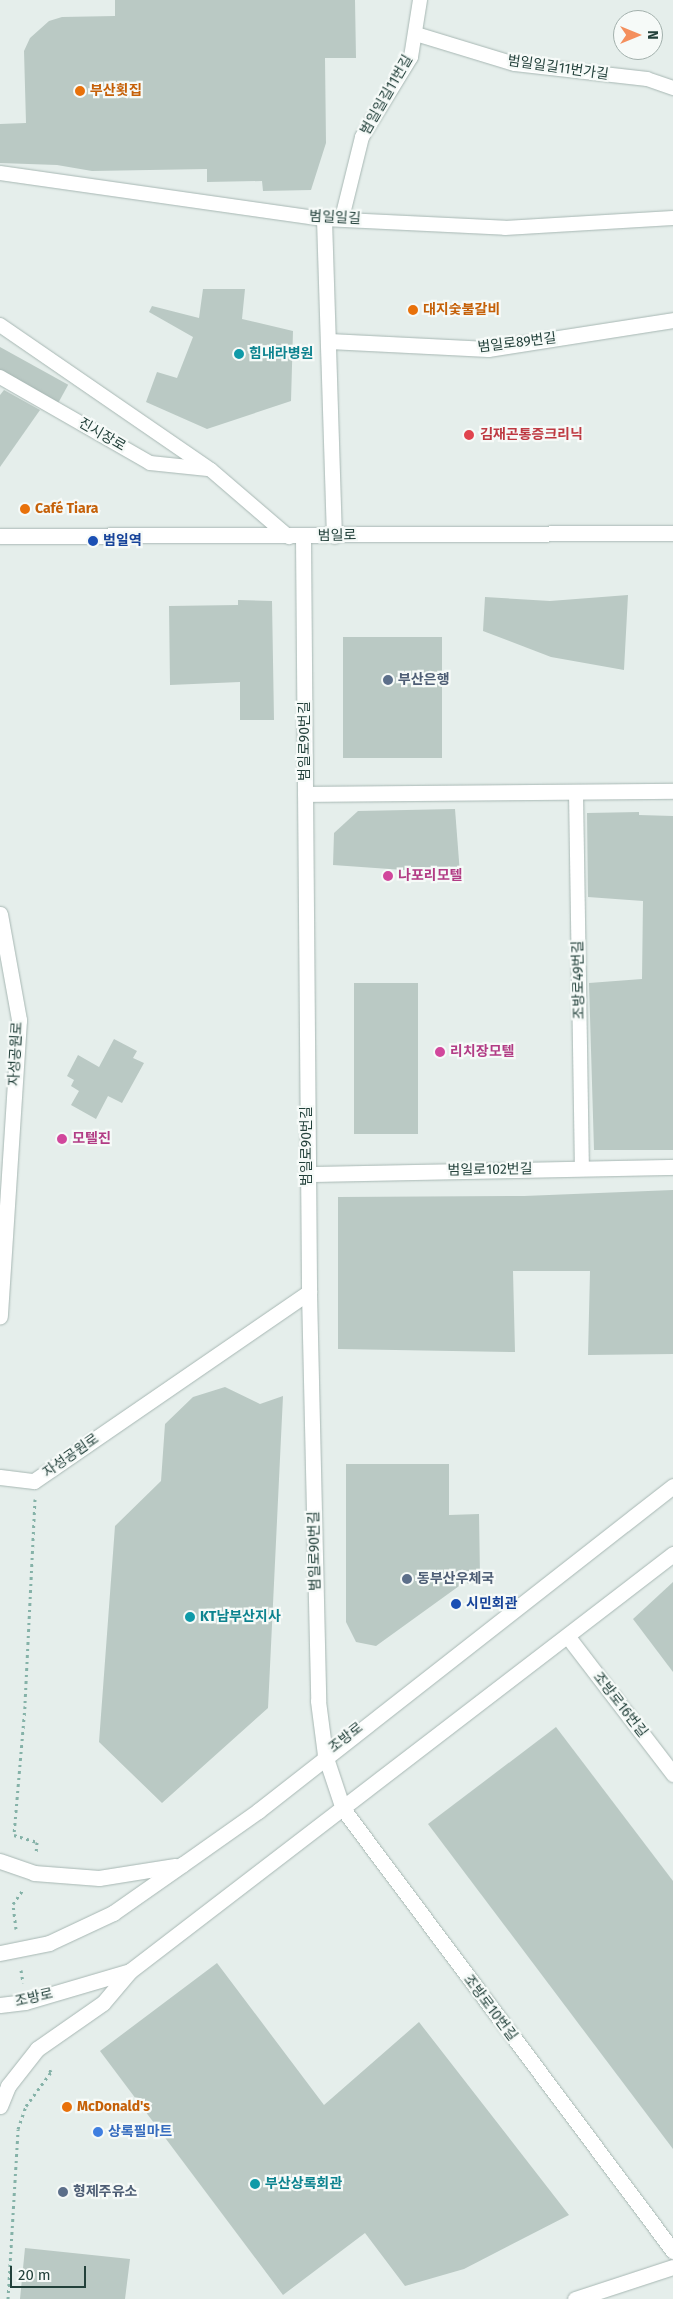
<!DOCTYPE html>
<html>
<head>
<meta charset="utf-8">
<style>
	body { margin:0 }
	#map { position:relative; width:673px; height:2299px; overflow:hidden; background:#e5eeeb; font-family:"Fira Sans","Noto Sans KR",sans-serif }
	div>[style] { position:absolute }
	.building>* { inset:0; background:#bac9c4; transform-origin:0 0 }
	.path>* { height:3px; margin-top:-1.5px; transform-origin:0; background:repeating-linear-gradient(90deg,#85b2a8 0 2.5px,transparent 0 6.5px) }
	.roads { filter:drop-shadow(0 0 1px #a7b7b3) drop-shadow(0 0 1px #a7b7b3) }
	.service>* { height:14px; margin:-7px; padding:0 7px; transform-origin:7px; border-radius:7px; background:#fff }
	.minor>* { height:15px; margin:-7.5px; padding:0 7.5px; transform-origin:7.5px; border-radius:7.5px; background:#fff }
	.tertiary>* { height:15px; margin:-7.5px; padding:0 7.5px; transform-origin:7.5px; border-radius:7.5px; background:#fff }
	.secondary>* { height:15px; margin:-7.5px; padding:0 7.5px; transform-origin:7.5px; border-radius:7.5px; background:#fff }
	.dots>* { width:14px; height:14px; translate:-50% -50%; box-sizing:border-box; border:2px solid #f6faf8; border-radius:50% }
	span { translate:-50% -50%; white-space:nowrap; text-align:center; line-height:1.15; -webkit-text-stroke:4.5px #f6faf8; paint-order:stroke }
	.street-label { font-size:14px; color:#23413b }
	.food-label { font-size:14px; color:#c56008; font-weight:700 }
	.left { translate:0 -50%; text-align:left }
	.culture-label { font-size:14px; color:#0d838f; font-weight:700 }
	.health-label { font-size:14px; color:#be3a42; font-weight:700 }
	.transit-label { font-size:14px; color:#164399; font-weight:700 }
	.service-label { font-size:14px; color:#4e5e75; font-weight:700 }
	.hotel-label { font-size:14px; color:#b23c85; font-weight:700 }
	.shop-label { font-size:14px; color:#366cbe; font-weight:700 }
	.north { position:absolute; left:613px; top:10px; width:50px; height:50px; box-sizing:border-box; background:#f6faf8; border:1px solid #a2b0ac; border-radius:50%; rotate:90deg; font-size:14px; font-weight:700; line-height:20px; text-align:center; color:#23413b }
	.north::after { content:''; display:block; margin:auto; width:18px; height:22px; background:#f48f5d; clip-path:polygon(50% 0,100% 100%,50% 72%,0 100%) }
	.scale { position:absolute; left:10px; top:2266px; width:76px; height:22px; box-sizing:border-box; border:2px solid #23413b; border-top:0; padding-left:6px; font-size:15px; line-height:18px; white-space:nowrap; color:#23413b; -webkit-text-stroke:4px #f6faf8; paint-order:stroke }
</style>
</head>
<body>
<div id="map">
	<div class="building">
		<div style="clip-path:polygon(115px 0,355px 0,356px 58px,325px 58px,326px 143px,311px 190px,263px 191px,262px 181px,207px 182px,207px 169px,92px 171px,57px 165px,0 163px,0 124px,26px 123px,24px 51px,30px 38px,49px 21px,62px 17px,115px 16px)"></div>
		<div style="clip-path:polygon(203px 289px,245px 289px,242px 319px,293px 331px,291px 401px,207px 429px,146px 402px,157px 372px,177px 378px,193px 337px,149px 312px,152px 306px,199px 318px)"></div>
		<div style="left:0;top:347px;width:78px;height:21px;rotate:29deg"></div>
		<div style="clip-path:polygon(4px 390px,40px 410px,0 467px,0 395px)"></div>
		<div style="clip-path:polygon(628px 595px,624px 670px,551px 657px,483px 631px,485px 597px,550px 601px)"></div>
		<div style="clip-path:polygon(238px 600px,272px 601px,274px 720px,240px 720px,240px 682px,170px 685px,169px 606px,238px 605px)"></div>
		<div style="left:442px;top:637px;width:121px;height:99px;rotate:90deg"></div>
		<div style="clip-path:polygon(455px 809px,460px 874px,333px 865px,334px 833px,358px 811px)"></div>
		<div style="clip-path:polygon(639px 812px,639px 815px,673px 816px,673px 1150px,594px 1150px,589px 983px,642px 979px,643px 901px,588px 897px,587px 813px)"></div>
		<div style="left:354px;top:983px;width:64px;height:151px"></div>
		<div style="clip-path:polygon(114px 1039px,137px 1051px,133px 1058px,144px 1063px,122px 1103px,108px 1096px,96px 1119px,71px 1105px,79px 1091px,71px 1086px,74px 1080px,67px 1076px,78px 1055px,99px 1067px)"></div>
		<div style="clip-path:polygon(673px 1190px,673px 1354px,588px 1355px,590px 1271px,513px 1271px,515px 1352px,338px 1349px,338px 1197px,524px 1196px)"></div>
		<div style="clip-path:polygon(225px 1387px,260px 1404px,283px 1396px,268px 1708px,162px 1803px,99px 1742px,115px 1526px,161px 1481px,165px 1424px,193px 1397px)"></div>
		<div style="clip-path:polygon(346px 1464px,449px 1464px,449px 1515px,479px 1514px,480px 1575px,468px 1584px,466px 1581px,376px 1646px,356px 1642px,346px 1622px)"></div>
		<div style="clip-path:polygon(673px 1582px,673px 1672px,633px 1619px)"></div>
		<div style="clip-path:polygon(556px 1727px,673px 1881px,673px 2149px,428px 1824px)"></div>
		<div style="clip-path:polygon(217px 1963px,324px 2105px,419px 2022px,569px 2215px,464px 2269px,405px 2286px,365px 2233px,283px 2295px,100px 2051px)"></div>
		<div style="clip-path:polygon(25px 2248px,130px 2259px,125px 2299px,20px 2299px)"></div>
	</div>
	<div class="path">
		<div style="left:35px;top:1499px;width:207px;rotate:92.8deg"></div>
		<div style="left:25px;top:1706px;width:129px;rotate:94.9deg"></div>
		<div style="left:14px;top:1835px;width:24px;rotate:17deg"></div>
		<div style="left:37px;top:1842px;width:11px;rotate:95deg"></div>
		<div style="left:16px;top:1929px;width:25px;rotate:-97deg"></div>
		<div style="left:13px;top:1904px;width:16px;rotate:-55deg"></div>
		<div style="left:21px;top:1970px;width:13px;rotate:81deg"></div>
		<div style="left:8px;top:2299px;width:170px;rotate:-86.6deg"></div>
		<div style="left:18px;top:2129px;width:24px;rotate:-71deg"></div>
		<div style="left:26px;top:2106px;width:42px;rotate:-53.7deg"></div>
		<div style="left:51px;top:2072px;width:6px;rotate:-121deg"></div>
	</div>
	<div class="roads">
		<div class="service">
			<div style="left:416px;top:34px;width:103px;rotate:16.9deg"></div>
			<div style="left:515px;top:64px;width:133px;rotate:6.5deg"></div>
			<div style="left:647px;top:79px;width:28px;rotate:19deg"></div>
			<div style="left:0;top:173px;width:327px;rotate:8.1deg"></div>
			<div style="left:324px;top:219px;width:181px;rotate:2.8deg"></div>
			<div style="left:505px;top:228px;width:168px;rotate:-3.4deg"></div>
			<div style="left:342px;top:218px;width:83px;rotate:-76.1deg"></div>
			<div style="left:362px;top:137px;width:94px;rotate:-58.5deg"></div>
			<div style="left:411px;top:57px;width:58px;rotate:-81deg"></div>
			<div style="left:0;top:325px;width:256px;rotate:34.5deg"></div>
			<div style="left:211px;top:470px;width:103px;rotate:40.7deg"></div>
			<div style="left:0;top:377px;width:173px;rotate:29.8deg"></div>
			<div style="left:150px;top:463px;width:58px;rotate:5.9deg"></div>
			<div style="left:576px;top:792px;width:376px;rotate:89.1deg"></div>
		</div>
		<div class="minor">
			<div style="left:324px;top:219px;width:317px;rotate:88.2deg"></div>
			<div style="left:329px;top:341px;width:159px;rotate:2.9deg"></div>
			<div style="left:488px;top:349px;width:187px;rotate:-8.9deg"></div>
			<div style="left:305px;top:794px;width:368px;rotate:-0.5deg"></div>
			<div style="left:308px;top:1174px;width:365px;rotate:-1.1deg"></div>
			<div style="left:568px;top:1637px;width:173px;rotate:52.5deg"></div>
		</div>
		<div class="tertiary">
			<div style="left:303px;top:537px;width:755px;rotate:89.54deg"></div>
			<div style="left:309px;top:1292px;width:409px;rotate:88.7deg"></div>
			<div style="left:318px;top:1701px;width:54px;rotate:82.6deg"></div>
			<div style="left:325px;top:1755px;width:57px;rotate:71.6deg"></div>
			<div style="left:343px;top:1809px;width:552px;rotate:53.25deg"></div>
			<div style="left:0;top:1477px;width:34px;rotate:7deg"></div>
			<div style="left:34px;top:1481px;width:334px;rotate:-34.5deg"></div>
			<div style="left:575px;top:2299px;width:103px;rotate:-18.1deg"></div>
		</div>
		<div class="secondary">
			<div style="left:0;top:536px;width:673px;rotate:-0.26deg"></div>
			<div style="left:0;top:914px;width:108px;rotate:79.8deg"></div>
			<div style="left:19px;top:1020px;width:297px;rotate:93.7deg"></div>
			<div style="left:0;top:1861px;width:36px;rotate:19deg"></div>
			<div style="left:34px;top:1873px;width:65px;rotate:4.4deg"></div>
			<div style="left:99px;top:1878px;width:77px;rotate:-9deg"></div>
			<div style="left:0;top:1953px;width:50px;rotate:-11.5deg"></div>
			<div style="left:49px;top:1943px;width:71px;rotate:-25.1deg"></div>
			<div style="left:113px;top:1913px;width:85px;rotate:-35deg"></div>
			<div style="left:183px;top:1864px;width:92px;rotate:-35.2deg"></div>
			<div style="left:258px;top:1811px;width:527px;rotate:-38.07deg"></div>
			<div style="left:0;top:2005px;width:25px;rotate:-7deg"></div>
			<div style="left:25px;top:2002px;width:109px;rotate:-16.4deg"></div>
			<div style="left:130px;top:1971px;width:685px;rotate:-37.52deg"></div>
			<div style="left:0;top:2106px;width:22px;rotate:-68deg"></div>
			<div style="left:8px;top:2086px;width:47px;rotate:-51.9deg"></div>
			<div style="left:37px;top:2049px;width:80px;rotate:-34.9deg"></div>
			<div style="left:103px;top:2003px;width:42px;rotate:-49.8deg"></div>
		</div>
	</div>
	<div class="dots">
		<div style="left:80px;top:91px;background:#e8710a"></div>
		<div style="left:413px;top:310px;background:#e8710a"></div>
		<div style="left:239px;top:354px;background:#0f9aa8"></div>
		<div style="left:469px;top:435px;background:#e0444e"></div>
		<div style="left:25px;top:509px;background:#e8710a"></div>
		<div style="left:93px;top:541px;background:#1a4fb4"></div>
		<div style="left:388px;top:680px;background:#5c6f8a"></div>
		<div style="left:388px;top:876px;background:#d1479c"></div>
		<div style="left:440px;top:1052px;background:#d1479c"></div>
		<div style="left:62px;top:1139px;background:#d1479c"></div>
		<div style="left:407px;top:1579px;background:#5c6f8a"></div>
		<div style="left:456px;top:1604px;background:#1a4fb4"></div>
		<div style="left:190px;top:1617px;background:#0f9aa8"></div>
		<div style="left:67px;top:2107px;background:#e8710a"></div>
		<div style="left:98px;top:2132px;background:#3f7fe0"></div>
		<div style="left:255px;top:2184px;background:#0f9aa8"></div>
		<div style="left:63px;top:2192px;background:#5c6f8a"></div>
	</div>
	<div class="street-label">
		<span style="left:558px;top:68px;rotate:8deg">범일일길11번가길</span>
		<span style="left:387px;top:95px;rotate:-60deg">범일일길11번길</span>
		<span style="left:335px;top:218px;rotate:3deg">범일일길</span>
		<span style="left:517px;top:343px;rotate:-7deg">범일로89번길</span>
		<span style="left:102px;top:435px;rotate:30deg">진시장로</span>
		<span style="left:337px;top:536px;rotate:-1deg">범일로</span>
		<span style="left:305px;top:741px;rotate:-90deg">범일로90번길</span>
		<span style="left:579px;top:980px;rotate:-91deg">조방로49번길</span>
		<span style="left:16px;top:1054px;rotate:-87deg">자성공원로</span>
		<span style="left:307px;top:1146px;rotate:-90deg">범일로90번길</span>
		<span style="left:490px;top:1170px;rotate:-1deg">범일로102번길</span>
		<span style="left:71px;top:1456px;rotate:-35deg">자성공원로</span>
		<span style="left:315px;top:1551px;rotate:-91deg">범일로90번길</span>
		<span style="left:620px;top:1705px;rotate:52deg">조방로16번길</span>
		<span style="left:346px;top:1738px;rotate:-38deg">조방로</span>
		<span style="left:34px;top:1998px;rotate:-13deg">조방로</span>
		<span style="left:490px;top:2008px;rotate:53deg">조방로10번길</span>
	</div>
	<div class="food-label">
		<span class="left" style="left:90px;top:91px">부산횟집</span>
		<span class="left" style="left:423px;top:310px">대지숯불갈비</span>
		<span class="left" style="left:35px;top:509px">Café Tiara</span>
		<span class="left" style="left:77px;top:2107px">McDonald's</span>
	</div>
	<div class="culture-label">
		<span class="left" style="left:249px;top:354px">힘내라병원</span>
		<span class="left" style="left:200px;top:1617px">KT남부산지사</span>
		<span class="left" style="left:265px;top:2184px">부산상록회관</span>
	</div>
	<div class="health-label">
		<span class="left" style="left:480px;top:435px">김재곤통증크리닉</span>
	</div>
	<div class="transit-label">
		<span class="left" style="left:103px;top:541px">범일역</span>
		<span class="left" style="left:466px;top:1604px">시민회관</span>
	</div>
	<div class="service-label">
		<span class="left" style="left:398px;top:680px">부산은행</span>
		<span class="left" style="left:417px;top:1579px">동부산우체국</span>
		<span class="left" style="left:73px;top:2192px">형제주유소</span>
	</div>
	<div class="hotel-label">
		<span class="left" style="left:398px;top:876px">나포리모텔</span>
		<span class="left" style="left:450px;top:1052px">리치장모텔</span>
		<span class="left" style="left:72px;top:1139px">모텔진</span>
	</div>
	<div class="shop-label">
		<span class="left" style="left:108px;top:2132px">상록필마트</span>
	</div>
	<div class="north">N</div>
	<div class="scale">20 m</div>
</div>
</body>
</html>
